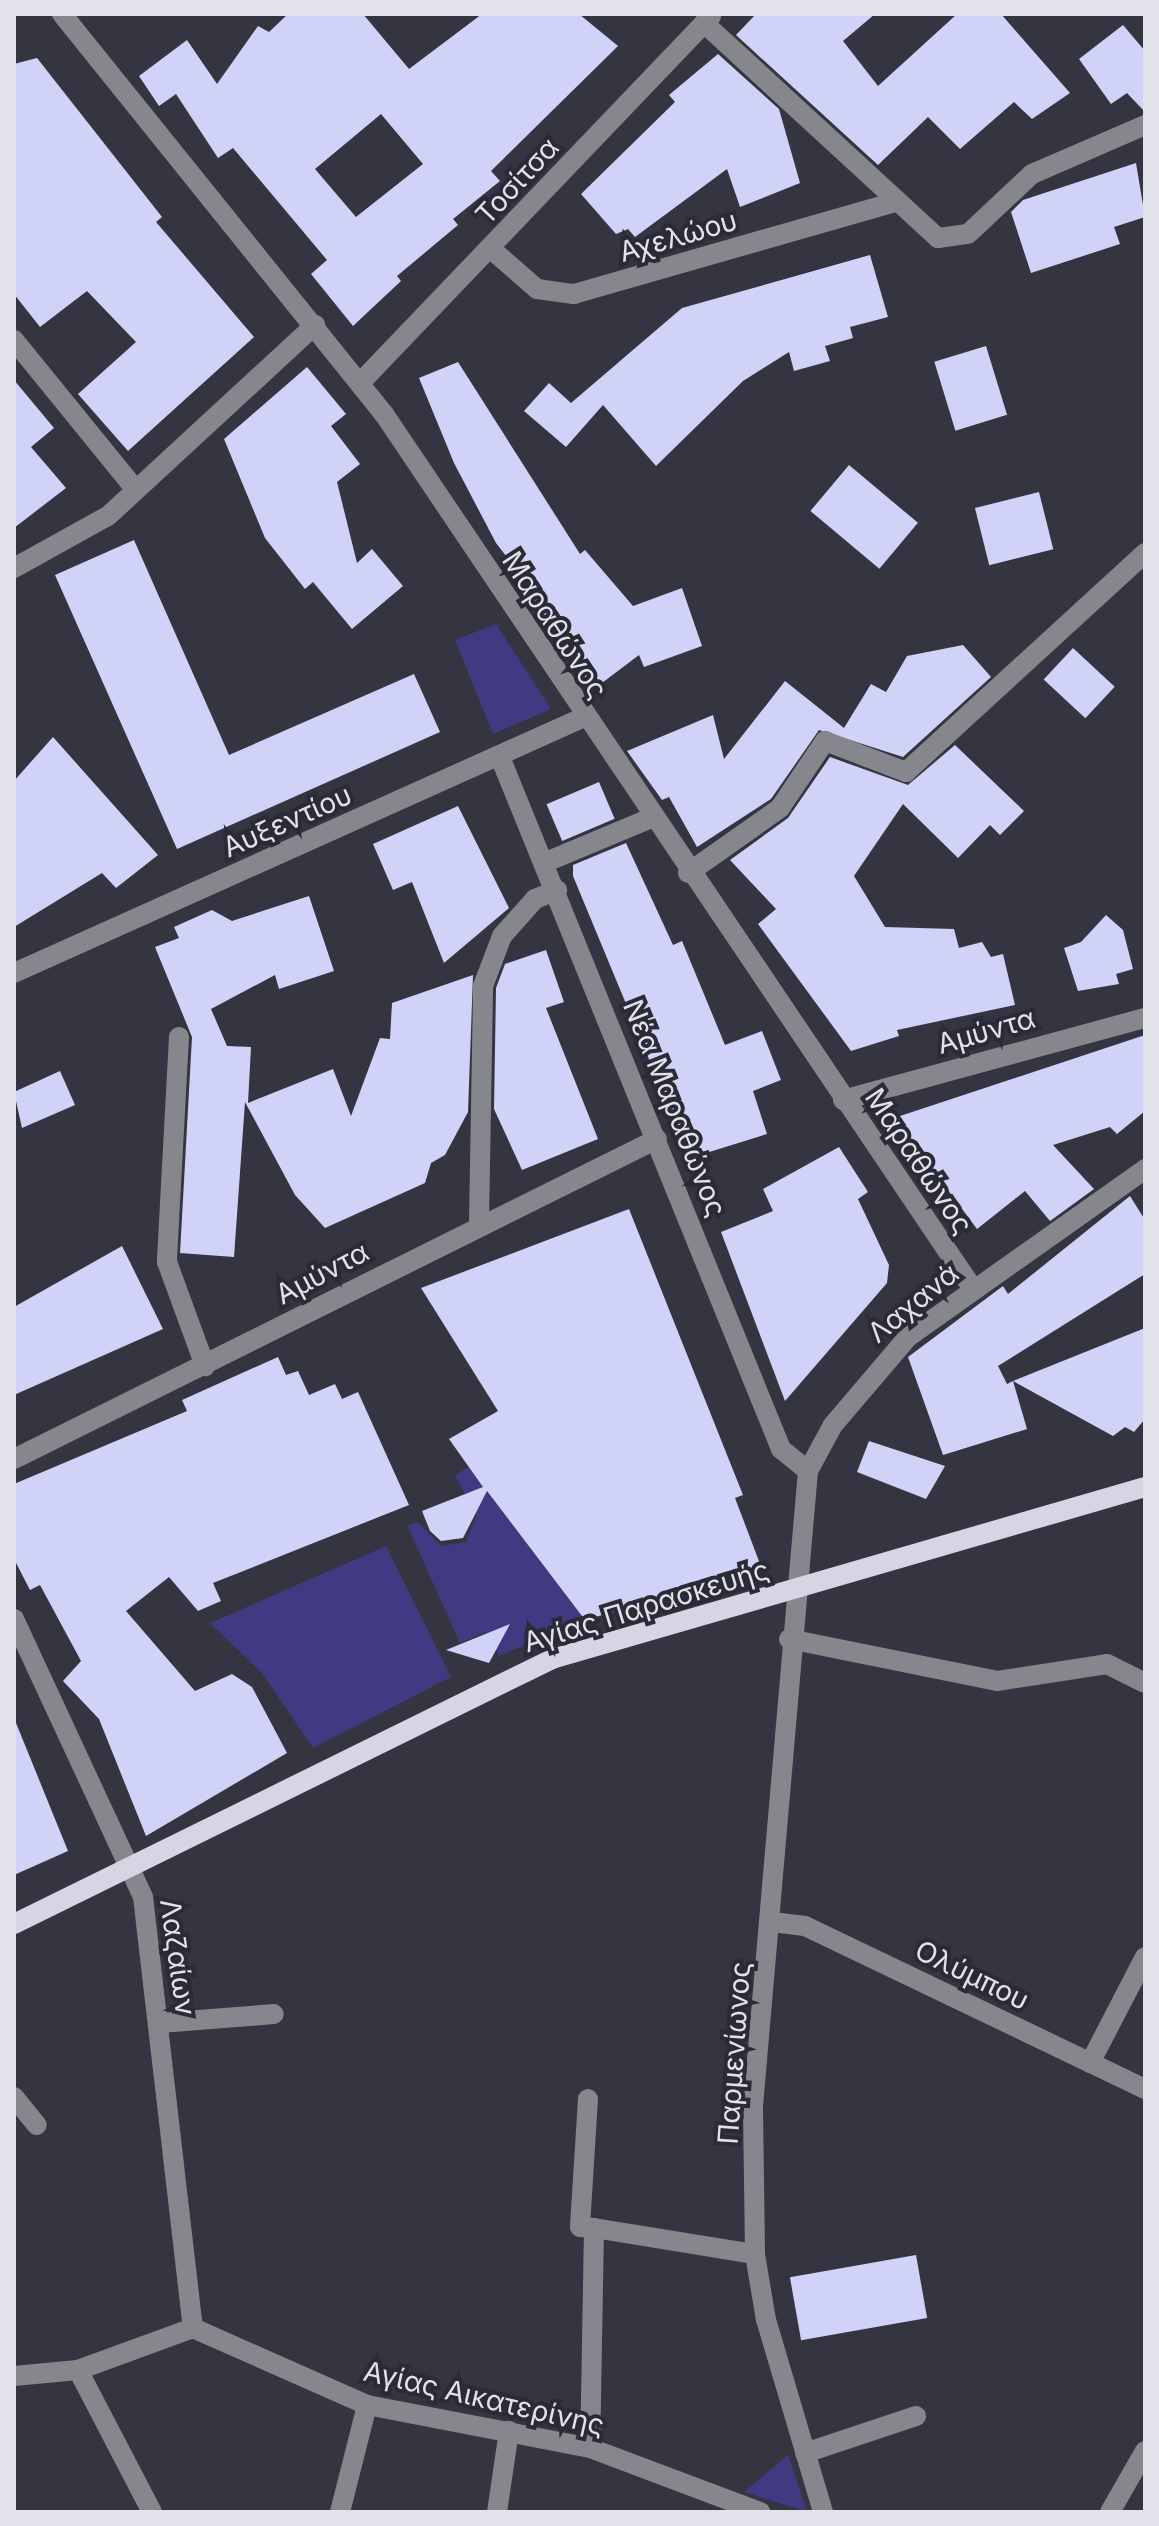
<!DOCTYPE html>
<html>
<head>
<meta charset="utf-8">
<style>
	body { margin:0 }
	#map { position:relative; width:1159px; height:2526px; overflow:hidden; background:#353542; font-family:Inter,sans-serif }
	div>[style] { position:absolute }
	.green>* { inset:0; background:#413981 }
	.building>* { inset:0; background:#d1d2f7; transform-origin:0 0 }
	.minor>* { height:20px; margin:-10px; padding:0 10px; transform-origin:10px; border-radius:10px; background:#86868d }
	.major>* { height:20px; margin:-10px; padding:0 10px; transform-origin:10px; border-radius:10px; background:#d5d5e3 }
	span { translate:-50% -50%; white-space:nowrap; text-align:center; line-height:1.15; -webkit-text-stroke:8px #2b2b37; paint-order:stroke }
	.street-label { font-size:28px; color:#e2e2ea }
	.frame { position:absolute; inset:0; border:16px solid #e2e2ea; pointer-events:none }
</style>
</head>
<body>
<div id="map">
	<div class="green">
		<div style="clip-path:polygon(496px 624px,551px 709px,493px 734px,455px 640px)"></div>
		<div style="clip-path:polygon(468px 1467px,585px 1620px,499px 1656px,486px 1632px,460px 1643px,407px 1525px,418px 1522px,441px 1546px,466px 1542px,477px 1514px,455px 1476px)"></div>
		<div style="clip-path:polygon(386px 1546px,451px 1677px,313px 1748px,262px 1673px,210px 1623px)"></div>
		<div style="clip-path:polygon(788px 2455px,807px 2512px,744px 2492px)"></div>
	</div>
	<div class="building">
		<div style="clip-path:polygon(evenodd,288px 14px,363px 14px,409px 69px,482px 14px,579px 14px,618px 46px,491px 171px,500px 181px,453px 219px,458px 225px,397px 276px,401px 281px,353px 326px,311px 274px,327px 260px,233px 148px,218px 158px,176px 94px,159px 106px,139px 76px,187px 40px,217px 84px,258px 26px,269px 32px,288px 14px,381px 114px,423px 164px,356px 217px,315px 169px,381px 114px)"></div>
		<div style="clip-path:polygon(756px 14px,875px 14px,843px 41px,878px 86px,957px 14px,1001px 14px,1070px 93px,1032px 119px,1014px 102px,960px 149px,928px 117px,878px 165px,736px 35px)"></div>
		<div style="clip-path:polygon(1123px 25px,1145px 51px,1145px 112px,1127px 93px,1111px 104px,1079px 59px)"></div>
		<div style="clip-path:polygon(718px 54px,779px 109px,800px 183px,740px 207px,727px 169px,635px 237px,628px 229px,616px 234px,581px 194px,675px 102px,669px 95px)"></div>
		<div style="clip-path:polygon(37px 58px,162px 217px,156px 222px,254px 337px,128px 451px,78px 394px,136px 342px,87px 291px,40px 327px,14px 294px,14px 64px)"></div>
		<div style="clip-path:polygon(1136px 163px,1145px 217px,1114px 227px,1120px 244px,1031px 273px,1011px 212px,1023px 200px)"></div>
		<div style="clip-path:polygon(870px 255px,888px 317px,850px 327px,853px 338px,825px 346px,830px 361px,794px 371px,789px 352px,743px 381px,656px 466px,603px 405px,566px 447px,524px 411px,549px 383px,571px 403px,682px 308px)"></div>
		<div style="left:986px;top:346px;width:72px;height:54px;rotate:73deg"></div>
		<div style="clip-path:polygon(458px 362px,580px 554px,585px 550px,633px 606px,682px 588px,702px 646px,644px 667px,639px 655px,594px 689px,525px 601px,535px 593px,496px 543px,454px 463px,419px 378px)"></div>
		<div style="clip-path:polygon(307px 367px,346px 414px,331px 426px,360px 464px,337px 482px,357px 563px,372px 549px,403px 586px,352px 629px,313px 582px,305px 589px,265px 538px,224px 439px)"></div>
		<div style="clip-path:polygon(14px 380px,54px 428px,31px 447px,66px 488px,14px 528px)"></div>
		<div style="left:849px;top:465px;width:90px;height:60px;rotate:40deg"></div>
		<div style="left:1039px;top:492px;width:59px;height:66px;rotate:76deg"></div>
		<div style="clip-path:polygon(134px 540px,229px 755px,414px 674px,440px 732px,177px 849px,55px 575px)"></div>
		<div style="clip-path:polygon(963px 645px,991px 677px,903px 757px,819px 730px,771px 799px,697px 847px,669px 797px,662px 800px,627px 751px,713px 715px,724px 759px,785px 681px,844px 728px,871px 684px,886px 692px,907px 656px)"></div>
		<div style="left:1073px;top:648px;width:57px;height:43px;rotate:43deg"></div>
		<div style="clip-path:polygon(53px 737px,158px 855px,116px 888px,102px 873px,14px 927px,14px 781px)"></div>
		<div style="clip-path:polygon(955px 745px,1024px 811px,1000px 835px,990px 825px,958px 858px,903px 804px,854px 876px,885px 927px,954px 929px,959px 948px,982px 942px,991px 957px,1003px 954px,1015px 1005px,897px 1030px,899px 1036px,851px 1051px,758px 924px,776px 909px,730px 860px,788px 818px,830px 757px,908px 785px)"></div>
		<div style="left:599px;top:782px;width:40px;height:57px;rotate:67deg"></div>
		<div style="clip-path:polygon(458px 806px,509px 908px,444px 963px,412px 882px,393px 890px,373px 844px)"></div>
		<div style="clip-path:polygon(626px 843px,673px 945px,682px 941px,725px 1045px,762px 1031px,781px 1080px,753px 1091px,767px 1134px,690px 1158px,573px 876px,573px 865px)"></div>
		<div style="clip-path:polygon(309px 896px,334px 971px,279px 989px,275px 975px,211px 1009px,227px 1046px,251px 1047px,248px 1103px,333px 1069px,351px 1116px,380px 1038px,390px 1039px,392px 1003px,473px 975px,468px 1112px,445px 1155px,431px 1163px,425px 1183px,325px 1228px,295px 1195px,245px 1102px,234px 1257px,180px 1253px,192px 1037px,155px 947px,179px 938px,174px 927px,212px 910px,232px 921px)"></div>
		<div style="clip-path:polygon(1106px 915px,1123px 930px,1133px 969px,1116px 974px,1119px 984px,1078px 991px,1064px 948px,1081px 942px)"></div>
		<div style="clip-path:polygon(546px 950px,564px 1002px,546px 1008px,598px 1139px,522px 1170px,494px 1109px,496px 988px,505px 964px)"></div>
		<div style="clip-path:polygon(1145px 1035px,1145px 1111px,1117px 1134px,1110px 1127px,1053px 1145px,1094px 1189px,1050px 1221px,1025px 1191px,977px 1229px,894px 1118px)"></div>
		<div style="clip-path:polygon(60px 1071px,75px 1105px,22px 1128px,14px 1092px)"></div>
		<div style="clip-path:polygon(839px 1147px,868px 1192px,858px 1199px,889px 1265px,887px 1283px,785px 1401px,721px 1232px,773px 1211px,763px 1189px)"></div>
		<div style="clip-path:polygon(1130px 1196px,1145px 1220px,1145px 1274px,998px 1366px,1007px 1384px,1013px 1381px,1027px 1429px,943px 1455px,908px 1357px,1003px 1286px,1008px 1294px)"></div>
		<div style="clip-path:polygon(629px 1209px,743px 1495px,735px 1498px,762px 1569px,585px 1620px,487px 1491px,463px 1538px,441px 1541px,430px 1531px,422px 1511px,483px 1487px,449px 1439px,498px 1411px,421px 1288px)"></div>
		<div style="clip-path:polygon(122px 1246px,163px 1329px,14px 1395px,14px 1307px)"></div>
		<div style="clip-path:polygon(1145px 1328px,1145px 1419px,1134px 1432px,1125px 1427px,1113px 1436px,1013px 1381px)"></div>
		<div style="clip-path:polygon(278px 1357px,286px 1375px,298px 1371px,309px 1395px,335px 1384px,342px 1399px,358px 1392px,409px 1505px,213px 1583px,221px 1601px,198px 1611px,169px 1577px,126px 1611px,195px 1691px,232px 1674px,252px 1687px,287px 1753px,146px 1836px,99px 1719px,63px 1681px,81px 1661px,40px 1585px,30px 1590px,14px 1559px,14px 1484px,187px 1411px,182px 1400px)"></div>
		<div style="clip-path:polygon(869px 1441px,945px 1466px,926px 1499px,857px 1472px)"></div>
		<div style="clip-path:polygon(510px 1624px,489px 1663px,446px 1650px)"></div>
		<div style="clip-path:polygon(14px 1718px,68px 1851px,14px 1875px)"></div>
		<div style="left:916px;top:2255px;width:64px;height:128px;rotate:80deg"></div>
	</div>
	<div class="minor">
		<div style="left:62px;top:14px;width:514px;rotate:51.17deg"></div>
		<div style="left:384px;top:414px;width:1055px;rotate:56.05deg"></div>
		<div style="left:704px;top:23px;width:318px;rotate:42.6deg"></div>
		<div style="left:938px;top:238px;width:30px;rotate:-8deg"></div>
		<div style="left:968px;top:234px;width:88px;rotate:-43.2deg"></div>
		<div style="left:1032px;top:174px;width:123px;rotate:-23.4deg"></div>
		<div style="left:491px;top:249px;width:61px;rotate:41deg"></div>
		<div style="left:537px;top:289px;width:37px;rotate:8deg"></div>
		<div style="left:574px;top:294px;width:331px;rotate:-16deg"></div>
		<div style="left:14px;top:340px;width:193px;rotate:50.9deg"></div>
		<div style="left:360px;top:383px;width:508px;rotate:-46.28deg"></div>
		<div style="left:14px;top:568px;width:107px;rotate:-29deg"></div>
		<div style="left:108px;top:516px;width:282px;rotate:-42.7deg"></div>
		<div style="left:500px;top:757px;width:747px;rotate:67.9deg"></div>
		<div style="left:781px;top:1449px;width:35px;rotate:39deg"></div>
		<div style="left:546px;top:862px;width:114px;rotate:-22.7deg"></div>
		<div style="left:688px;top:873px;width:113px;rotate:-35.2deg"></div>
		<div style="left:780px;top:808px;width:81px;rotate:-56.1deg"></div>
		<div style="left:825px;top:741px;width:87px;rotate:20.9deg"></div>
		<div style="left:906px;top:772px;width:324px;rotate:-42.5deg"></div>
		<div style="left:14px;top:973px;width:623px;rotate:-24.18deg"></div>
		<div style="left:179px;top:1037px;width:225px;rotate:93.1deg"></div>
		<div style="left:167px;top:1262px;width:111px;rotate:69.9deg"></div>
		<div style="left:843px;top:1100px;width:313px;rotate:-15.2deg"></div>
		<div style="left:479px;top:1222px;width:236px;rotate:-89deg"></div>
		<div style="left:483px;top:986px;width:53px;rotate:-69.2deg"></div>
		<div style="left:502px;top:936px;width:50px;rotate:-48.3deg"></div>
		<div style="left:535px;top:899px;width:24px;rotate:-22deg"></div>
		<div style="left:14px;top:1459px;width:718px;rotate:-26.46deg"></div>
		<div style="left:14px;top:1619px;width:306px;rotate:65.1deg"></div>
		<div style="left:143px;top:1897px;width:434px;rotate:83.4deg"></div>
		<div style="left:789px;top:1639px;width:212px;rotate:11.4deg"></div>
		<div style="left:997px;top:1681px;width:111px;rotate:-8.8deg"></div>
		<div style="left:1107px;top:1664px;width:42px;rotate:26.6deg"></div>
		<div style="left:772px;top:1922px;width:33px;rotate:7deg"></div>
		<div style="left:805px;top:1926px;width:377px;rotate:25.6deg"></div>
		<div style="left:160px;top:2023px;width:114px;rotate:-4.5deg"></div>
		<div style="left:1090px;top:2063px;width:119px;rotate:-62.6deg"></div>
		<div style="left:14px;top:2097px;width:36px;rotate:51deg"></div>
		<div style="left:588px;top:2099px;width:128px;rotate:93.6deg"></div>
		<div style="left:580px;top:2227px;width:14px;rotate:4deg"></div>
		<div style="left:594px;top:2228px;width:220px;rotate:91deg"></div>
		<div style="left:594px;top:2228px;width:163px;rotate:9.2deg"></div>
		<div style="left:78px;top:2370px;width:160px;rotate:62.5deg"></div>
		<div style="left:14px;top:2376px;width:64px;rotate:-5.4deg"></div>
		<div style="left:78px;top:2370px;width:122px;rotate:-20.1deg"></div>
		<div style="left:193px;top:2328px;width:190px;rotate:23.9deg"></div>
		<div style="left:367px;top:2405px;width:227px;rotate:10.9deg"></div>
		<div style="left:590px;top:2448px;width:182px;rotate:20.6deg"></div>
		<div style="left:805px;top:2453px;width:117px;rotate:-18.4deg"></div>
		<div style="left:340px;top:2512px;width:110px;rotate:-75.8deg"></div>
		<div style="left:497px;top:2512px;width:82px;rotate:-81.6deg"></div>
		<div style="left:823px;top:2512px;width:200px;rotate:-106.5deg"></div>
		<div style="left:766px;top:2320px;width:67px;rotate:-99.5deg"></div>
		<div style="left:755px;top:2254px;width:148px;rotate:-90.8deg"></div>
		<div style="left:753px;top:2106px;width:637px;rotate:-85.05deg"></div>
		<div style="left:808px;top:1471px;width:52px;rotate:-61.5deg"></div>
		<div style="left:833px;top:1425px;width:116px;rotate:-49.6deg"></div>
		<div style="left:908px;top:1337px;width:291px;rotate:-35.3deg"></div>
		<div style="left:1110px;top:2512px;width:70px;rotate:-60.2deg"></div>
	</div>
	<div class="major">
		<div style="left:14px;top:1924px;width:600px;rotate:-26.22deg"></div>
		<div style="left:552px;top:1659px;width:617px;rotate:-16.17deg"></div>
	</div>
	<div class="street-label">
		<span style="left:517px;top:181px;rotate:-47deg">Τοσίτσα</span>
		<span style="left:678px;top:236px;rotate:-16deg">Αχελώου</span>
		<span style="left:555px;top:625px;rotate:57deg">Μαραθώνος</span>
		<span style="left:287px;top:821px;rotate:-24deg">Αυξεντίου</span>
		<span style="left:986px;top:1031px;rotate:-16deg">Αμύντα</span>
		<span style="left:675px;top:1108px;rotate:68deg">Νέα Μαραθώνος</span>
		<span style="left:919px;top:1161px;rotate:56deg">Μαραθώνος</span>
		<span style="left:322px;top:1273px;rotate:-28deg">Αμύντα</span>
		<span style="left:913px;top:1303px;rotate:-39deg">Λαχανά</span>
		<span style="left:646px;top:1606px;rotate:-17deg">Αγίας Παρασκευής</span>
		<span style="left:178px;top:1957px;rotate:82deg">Λαζαίων</span>
		<span style="left:972px;top:1975px;rotate:26deg">Ολύμπου</span>
		<span style="left:734px;top:2053px;rotate:-86deg">Παρμενίωνος</span>
		<span style="left:484px;top:2398px;rotate:13deg">Αγίας Αικατερίνης</span>
	</div>
	<div class="frame"></div>
</div>
</body>
</html>
